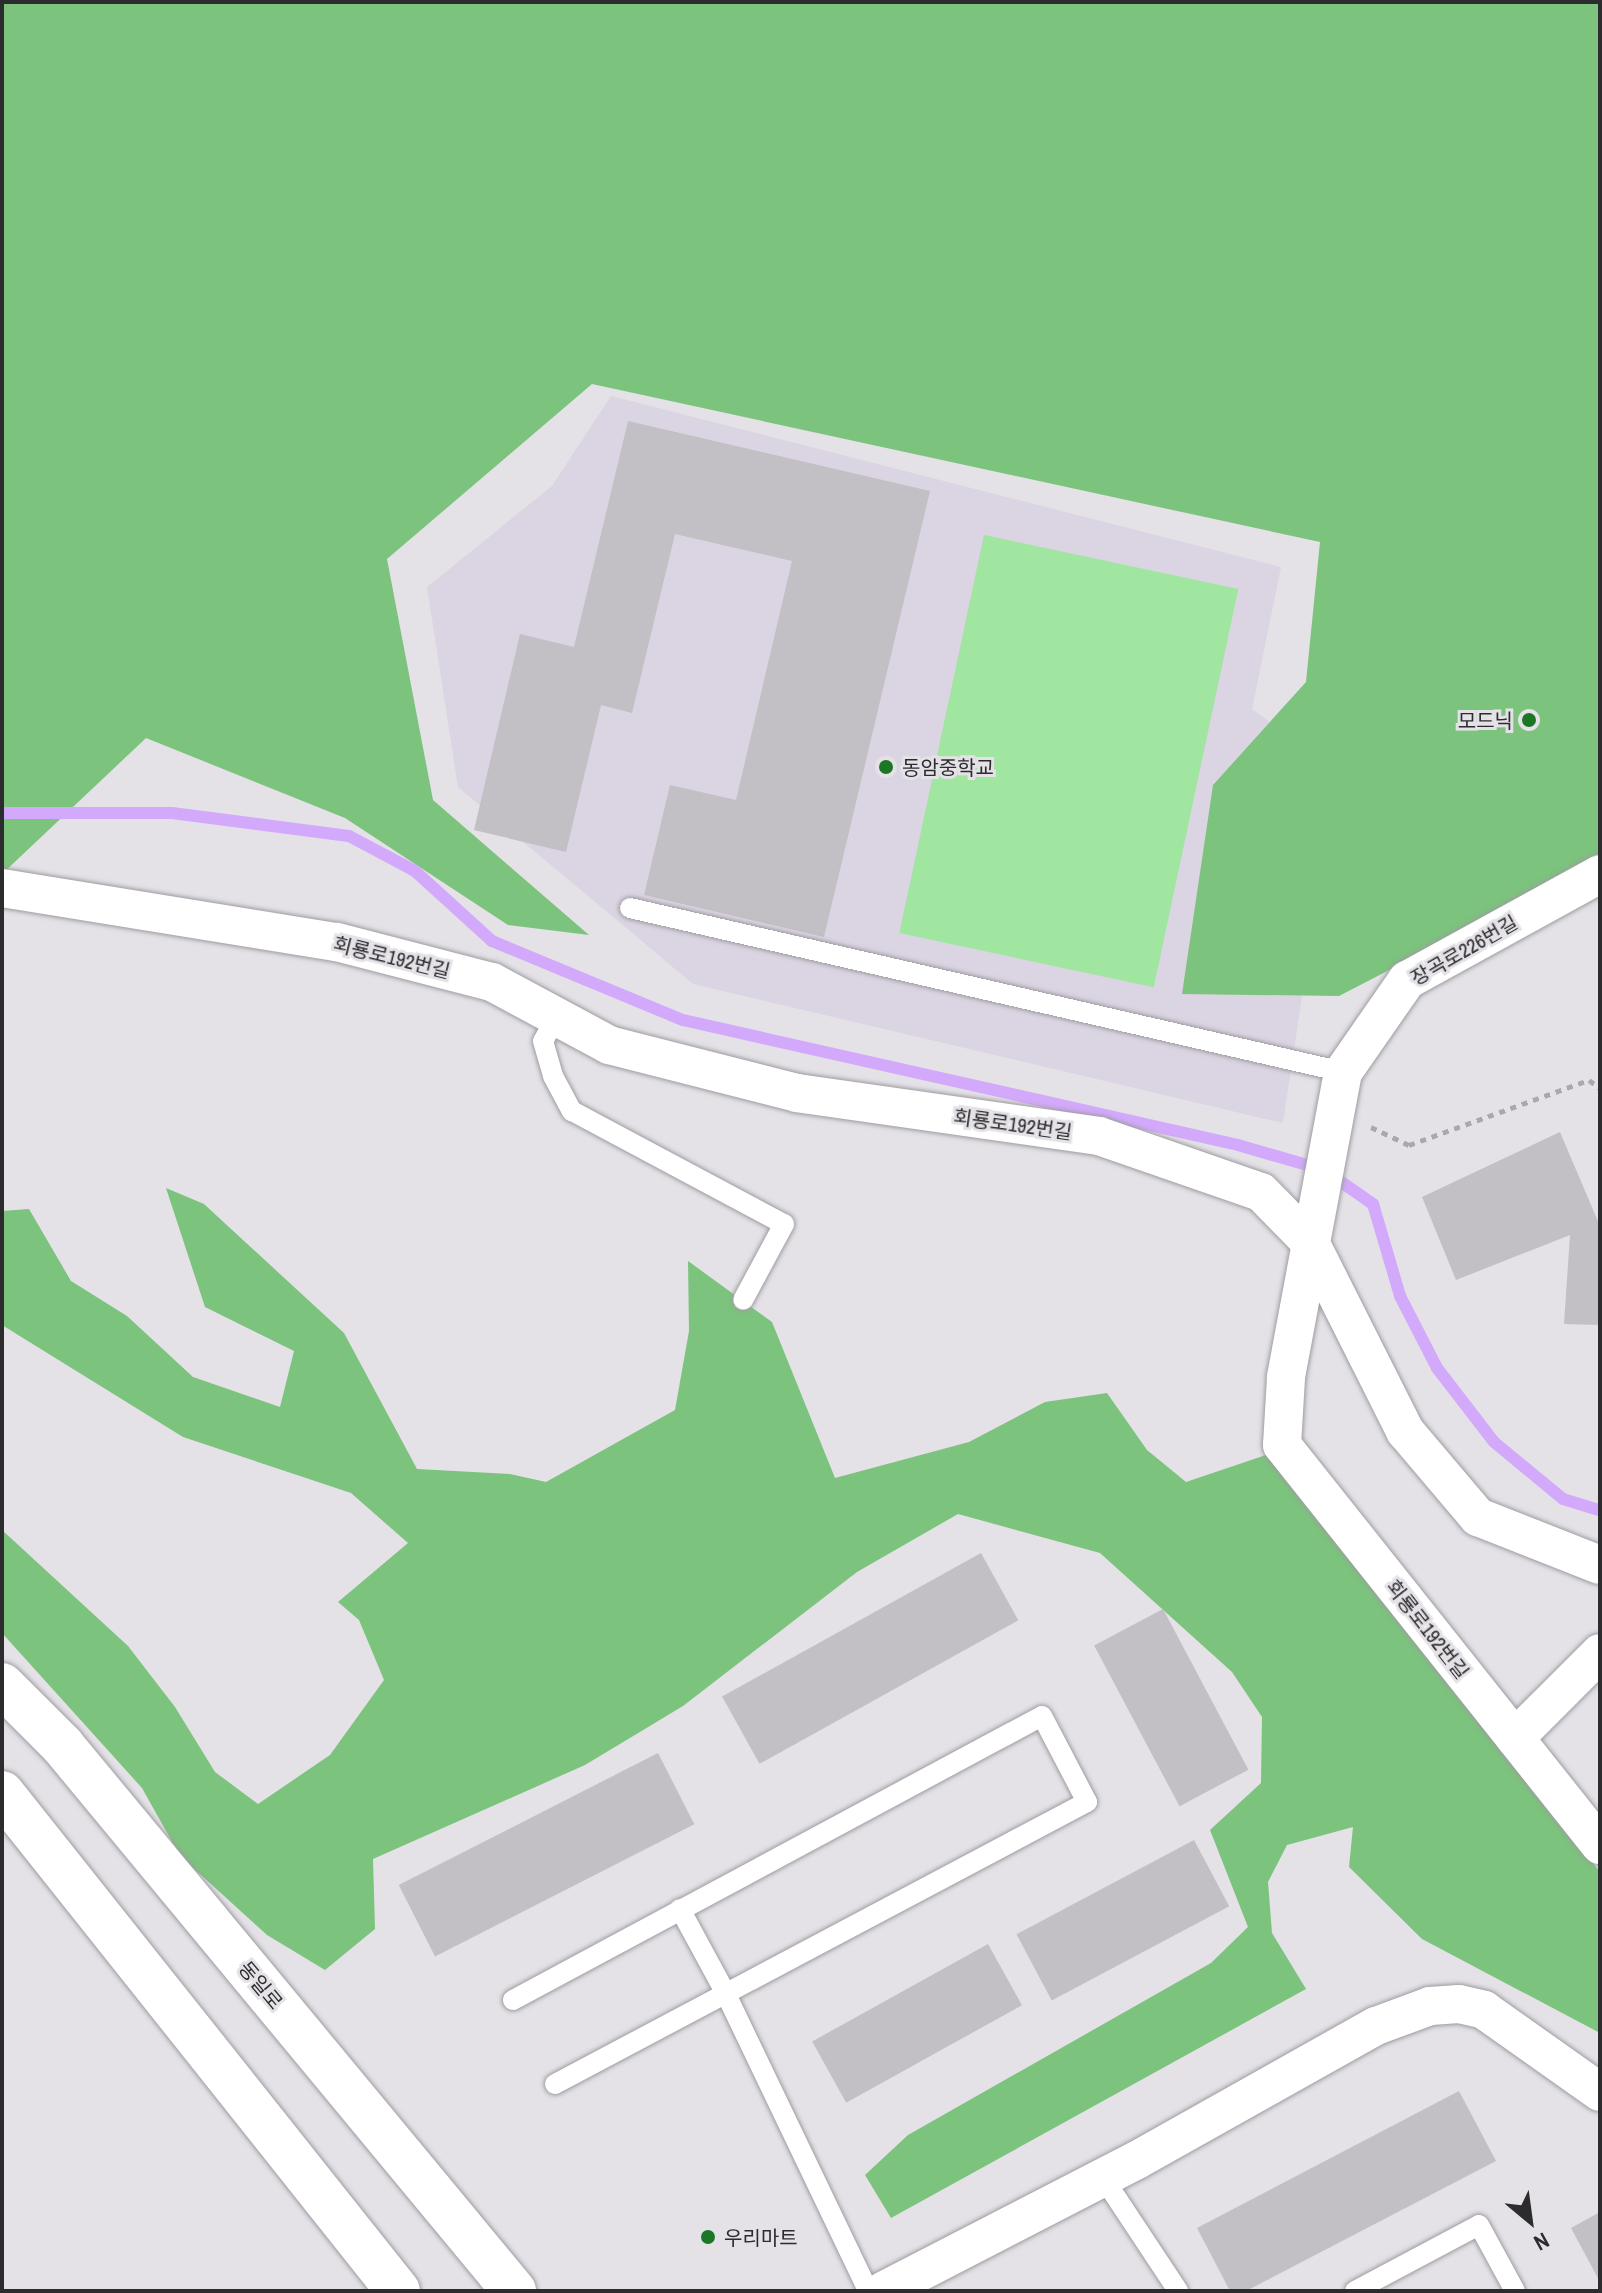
<!DOCTYPE html>
<html>
<head>
<meta charset="utf-8">
<style>
	body { margin:0 }
	#map { position:relative; width:1602px; height:2293px; overflow:hidden; background:#e4e1e7; font-family:"Archivo Narrow","Noto Sans KR",sans-serif }
	div>[style] { position:absolute }
	.built>* { inset:0; background:#dbd4e2 }
	.green>* { inset:0; background:#a0e5a0; transform-origin:0 0 }
	.forest>* { inset:0; background:#7cc37d }
	.stream>* { height:12px; margin:-6px; padding:0 6px; transform-origin:6px; border-radius:6px; background:#d3a9fb }
	.building>* { inset:0; background:#c2bfc5; transform-origin:0 0 }
	.path>* { height:5px; margin-top:-2.5px; transform-origin:0; background:repeating-linear-gradient(90deg,#aaa8ac 0 6px,transparent 0 12px) }
	.roads { filter:drop-shadow(0 0 2px #9e9ca1) drop-shadow(0 0 2px #9e9ca1) }
	.lane>* { height:20px; margin:-10px; padding:0 10px; transform-origin:10px; border-radius:10px; background:#fff }
	.street>* { height:38px; margin:-19px; padding:0 19px; transform-origin:19px; border-radius:19px; background:#fff }
	.secondary>* { height:44px; margin:-22px; padding:0 22px; transform-origin:22px; border-radius:22px; background:#fff }
	.dots>* { width:22px; height:22px; translate:-50% -50%; box-sizing:border-box; border:4px solid #e4e1e7; border-radius:50% }
	span { translate:-50% -50%; white-space:nowrap; text-align:center; line-height:1.15; -webkit-text-stroke:6px #e4e1e7; paint-order:stroke }
	.poi-label { font-size:20px; color:#2c2b2d }
	.right { translate:-100% -50%; text-align:right }
	.left { translate:0 -50%; text-align:left }
	.street-label { font-size:20px; color:#2c2b2d }
	.frame { position:absolute; inset:0; border:4px solid #2c2b2d; pointer-events:none }
	.north { position:absolute; left:1490px; top:2181px; width:80px; height:80px; -webkit-text-stroke:6px #e4e1e7; paint-order:stroke; rotate:151deg; font-size:22px; font-weight:700; line-height:32px; text-align:center; color:#2c2b2d }
	.north::after { content:''; display:block; margin:auto; width:28px; height:36px; background:#2c2b2d; clip-path:polygon(50% 0,100% 100%,50% 72%,0 100%) }
</style>
</head>
<body>
<div id="map">
	<div class="built">
		<div style="clip-path:polygon(611px 396px,1281px 567px,1252px 709px,1303px 746px,1333px 789px,1283px 1123px,693px 984px,458px 787px,427px 587px,552px 486px)"></div>
	</div>
	<div class="green">
		<div style="left:984px;top:535px;width:260px;height:407px;rotate:12deg"></div>
	</div>
	<div class="forest">
		<div style="clip-path:polygon(2px 2px,1600px 2px,1600px 861px,1339px 996px,1182px 994px,1213px 785px,1306px 682px,1320px 542px,592px 384px,387px 559px,433px 800px,589px 935px,508px 925px,345px 818px,146px 738px,2px 874px)"></div>
		<div style="clip-path:polygon(166px 1188px,204px 1204px,344px 1333px,417px 1469px,510px 1474px,546px 1482px,675px 1410px,689px 1331px,688px 1261px,772px 1322px,835px 1478px,969px 1442px,1045px 1402px,1107px 1393px,1147px 1450px,1186px 1482px,1269px 1454px,1600px 1872px,1600px 2033px,1422px 1939px,1349px 1867px,1353px 1827px,1287px 1845px,1268px 1882px,1272px 1933px,1306px 1989px,891px 2218px,865px 2175px,908px 2135px,1211px 1963px,1248px 1927px,1210px 1830px,1261px 1783px,1262px 1717px,1232px 1672px,1100px 1553px,958px 1514px,857px 1572px,683px 1706px,585px 1765px,373px 1859px,375px 1929px,325px 1970px,267px 1935px,180px 1856px,142px 1788px,2px 1633px,2px 1530px,128px 1646px,175px 1707px,215px 1772px,258px 1804px,330px 1755px,384px 1680px,359px 1620px,338px 1602px,408px 1543px,351px 1493px,183px 1437px,2px 1325px,2px 1211px,29px 1209px,71px 1281px,127px 1316px,193px 1377px,280px 1407px,294px 1351px,205px 1307px)"></div>
	</div>
	<div class="stream">
		<div style="left:2px;top:813px;width:170px"></div>
		<div style="left:172px;top:813px;width:178px;rotate:7.4deg"></div>
		<div style="left:349px;top:836px;width:75px;rotate:27.9deg"></div>
		<div style="left:415px;top:871px;width:104px;rotate:42.3deg"></div>
		<div style="left:492px;top:941px;width:207px;rotate:22.5deg"></div>
		<div style="left:683px;top:1020px;width:569px;rotate:12.69deg"></div>
		<div style="left:1238px;top:1145px;width:90px;rotate:16.2deg"></div>
		<div style="left:1324px;top:1170px;width:60px;rotate:34.8deg"></div>
		<div style="left:1373px;top:1204px;width:96px;rotate:73.6deg"></div>
		<div style="left:1400px;top:1296px;width:81px;rotate:62.8deg"></div>
		<div style="left:1437px;top:1368px;width:93px;rotate:52.4deg"></div>
		<div style="left:1494px;top:1442px;width:89px;rotate:39.6deg"></div>
		<div style="left:1563px;top:1499px;width:39px;rotate:17deg"></div>
	</div>
	<div class="building">
		<div style="clip-path:polygon(628px 421px,930px 491px,824px 937px,644px 895px,670px 785px,736px 800px,792px 561px,675px 534px,632px 713px,601px 705px,566px 852px,474px 830px,520px 634px,574px 647px)"></div>
		<div style="clip-path:polygon(1560px 1132px,1600px 1226px,1600px 1325px,1564px 1324px,1570px 1235px,1456px 1280px,1422px 1197px)"></div>
		<div style="left:981px;top:1553px;width:77px;height:296px;rotate:61deg"></div>
		<div style="left:1163px;top:1609px;width:182px;height:78px;rotate:62deg"></div>
		<div style="left:658px;top:1753px;width:80px;height:291px;rotate:63deg"></div>
		<div style="left:1194px;top:1840px;width:75px;height:201px;rotate:62deg"></div>
		<div style="left:988px;top:1944px;width:70px;height:201px;rotate:61deg"></div>
		<div style="clip-path:polygon(1459px 2091px,1496px 2161px,1246px 2291px,1230px 2291px,1197px 2228px)"></div>
		<div style="clip-path:polygon(1600px 2212px,1600px 2282px,1571px 2228px)"></div>
	</div>
	<div class="path">
		<div style="left:1371px;top:1127px;width:42px;rotate:25.3deg"></div>
		<div style="left:1409px;top:1145px;width:191px;rotate:-19.9deg"></div>
		<div style="left:1589px;top:1080px;width:14px;rotate:36deg"></div>
	</div>
	<div class="roads">
		<div class="lane">
			<div style="left:630px;top:908px;width:732px;rotate:12.95deg"></div>
			<div style="left:556px;top:1017px;width:27px;rotate:118deg"></div>
			<div style="left:543px;top:1041px;width:36px;rotate:74deg"></div>
			<div style="left:553px;top:1076px;width:40px;rotate:62deg"></div>
			<div style="left:572px;top:1111px;width:240px;rotate:28.1deg"></div>
			<div style="left:784px;top:1224px;width:86px;rotate:118.3deg"></div>
			<div style="left:680px;top:1909px;width:94px;rotate:61.5deg"></div>
			<div style="left:725px;top:1992px;width:331px;rotate:64.4deg"></div>
			<div style="left:513px;top:2000px;width:600px;rotate:-28.23deg"></div>
			<div style="left:1042px;top:1716px;width:97px;rotate:62.4deg"></div>
			<div style="left:1087px;top:1802px;width:602px;rotate:152.07deg"></div>
			<div style="left:1102px;top:2176px;width:138px;rotate:56.5deg"></div>
			<div style="left:1355px;top:2291px;width:140px;rotate:-28deg"></div>
			<div style="left:1479px;top:2225px;width:75px;rotate:61.4deg"></div>
		</div>
		<div class="street">
			<div style="left:1600px;top:874px;width:220px;rotate:151.2deg"></div>
			<div style="left:1407px;top:980px;width:112px;rotate:124.8deg"></div>
			<div style="left:1343px;top:1072px;width:311px;rotate:100.6deg"></div>
			<div style="left:1286px;top:1378px;width:67px;rotate:93.4deg"></div>
			<div style="left:1282px;top:1445px;width:511px;rotate:51.52deg"></div>
			<div style="left:2px;top:888px;width:339px;rotate:9.2deg"></div>
			<div style="left:337px;top:942px;width:160px;rotate:14.5deg"></div>
			<div style="left:492px;top:982px;width:133px;rotate:28.3deg"></div>
			<div style="left:609px;top:1045px;width:194px;rotate:14.3deg"></div>
			<div style="left:797px;top:1093px;width:305px;rotate:8.1deg"></div>
			<div style="left:1099px;top:1136px;width:171px;rotate:19.1deg"></div>
			<div style="left:1261px;top:1192px;width:70px;rotate:45.6deg"></div>
			<div style="left:1310px;top:1242px;width:212px;rotate:63.3deg"></div>
			<div style="left:1405px;top:1431px;width:113px;rotate:49.7deg"></div>
			<div style="left:1478px;top:1517px;width:131px;rotate:21.5deg"></div>
			<div style="left:1515px;top:1738px;width:120px;rotate:-45deg"></div>
			<div style="left:883px;top:2291px;width:286px;rotate:-27.3deg"></div>
			<div style="left:1137px;top:2160px;width:274px;rotate:-29.3deg"></div>
			<div style="left:1376px;top:2026px;width:58px;rotate:-20.3deg"></div>
			<div style="left:1430px;top:2006px;width:29px;rotate:-4deg"></div>
			<div style="left:1459px;top:2004px;width:26px;rotate:13deg"></div>
			<div style="left:1484px;top:2010px;width:142px;rotate:35.3deg"></div>
		</div>
		<div class="secondary">
			<div style="left:2px;top:1685px;width:85px;rotate:45deg"></div>
			<div style="left:62px;top:1745px;width:709px;rotate:50.38deg"></div>
			<div style="left:2px;top:1793px;width:636px;rotate:51.51deg"></div>
		</div>
	</div>
	<div class="dots">
		<div style="left:1529px;top:720px;background:#1b7725"></div>
		<div style="left:886px;top:767px;background:#1b7725"></div>
		<div style="left:708px;top:2237px;background:#1b7725"></div>
	</div>
	<div class="poi-label">
		<span class="right" style="left:1513px;top:720px">모드닉</span>
		<span class="left" style="left:902px;top:767px">동암중학교</span>
		<span class="left" style="left:724px;top:2237px">우리마트</span>
	</div>
	<div class="street-label">
		<span style="left:1464px;top:950px;rotate:-30deg">장곡로226번길</span>
		<span style="left:392px;top:957px;rotate:14deg">회룡로192번길</span>
		<span style="left:1013px;top:1124px;rotate:8deg">회룡로192번길</span>
		<span style="left:1428px;top:1629px;rotate:52deg">회룡로192번길</span>
		<span style="left:261px;top:1985px;rotate:50deg">동일로</span>
	</div>
	<div class="frame"></div>
	<div class="north">N</div>
</div>
</body>
</html>
